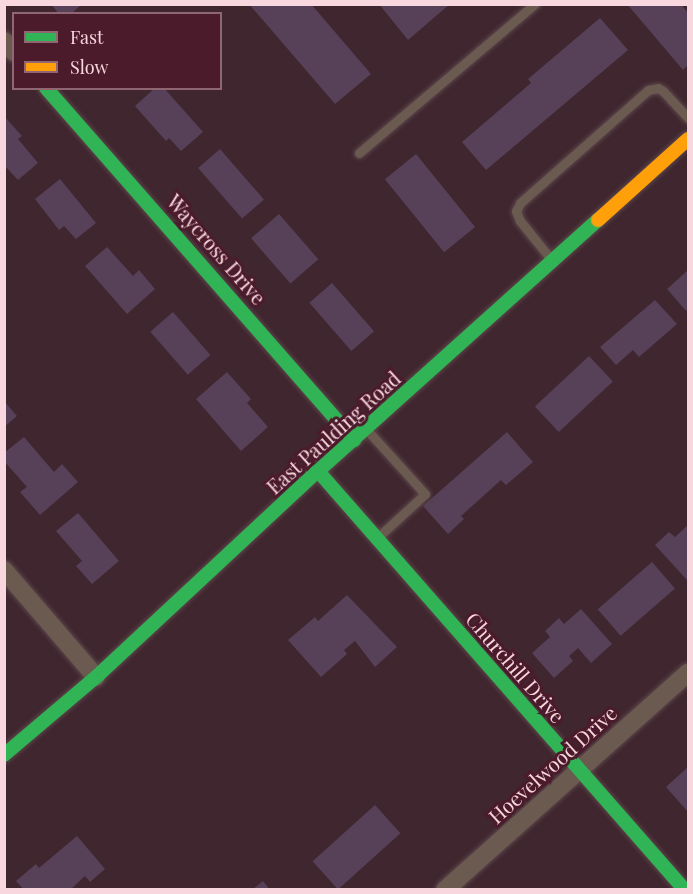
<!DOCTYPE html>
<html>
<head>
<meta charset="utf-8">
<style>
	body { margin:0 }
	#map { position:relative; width:693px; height:894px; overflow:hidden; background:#40262e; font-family:"Playfair Display",serif }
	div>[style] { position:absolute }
	.building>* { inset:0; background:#574158; transform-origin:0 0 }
	.roads { filter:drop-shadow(0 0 2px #5b454b) drop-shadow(0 0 2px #5b454b) }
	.lane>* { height:9px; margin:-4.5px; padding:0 4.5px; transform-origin:4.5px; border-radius:4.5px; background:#6a5a50 }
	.street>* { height:18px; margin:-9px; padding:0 9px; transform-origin:9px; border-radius:9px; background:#6a5a50 }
	.fast>* { height:14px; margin:-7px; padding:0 7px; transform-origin:7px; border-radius:7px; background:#30b455 }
	.slow>* { height:14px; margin:-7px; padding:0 7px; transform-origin:7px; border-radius:7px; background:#ff9f0a }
	span { translate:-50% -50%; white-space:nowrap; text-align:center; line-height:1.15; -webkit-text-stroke:6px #4b1b2b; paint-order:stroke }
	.street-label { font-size:20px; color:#f8d7df }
	.frame { position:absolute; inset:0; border:6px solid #f8d7df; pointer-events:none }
	.legend { position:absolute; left:12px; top:12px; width:210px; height:78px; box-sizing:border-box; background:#4b1b2b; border:2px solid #906673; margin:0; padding:8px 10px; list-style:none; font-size:18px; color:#f8d7df }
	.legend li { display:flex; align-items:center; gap:12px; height:30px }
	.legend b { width:30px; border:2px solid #906673 }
</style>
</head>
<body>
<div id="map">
	<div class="building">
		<div style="clip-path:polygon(51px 4px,82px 4px,71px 14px,59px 14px)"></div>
		<div style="clip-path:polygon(249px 4px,311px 4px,371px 74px,335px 104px)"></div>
		<div style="clip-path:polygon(379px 4px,450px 4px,408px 40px)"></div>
		<div style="clip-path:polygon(627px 4px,681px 4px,688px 13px,688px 65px,683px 70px)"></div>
		<div style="clip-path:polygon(600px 18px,628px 50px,486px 170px,462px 142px,531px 83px,528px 79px)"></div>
		<div style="clip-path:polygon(155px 88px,164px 88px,203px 132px,181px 151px,169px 138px,166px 141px,135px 106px)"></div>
		<div style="clip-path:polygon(4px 116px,22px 136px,18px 139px,38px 163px,18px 180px,4px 165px)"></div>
		<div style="left:220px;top:149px;width:67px;height:29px;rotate:49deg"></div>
		<div style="left:416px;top:154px;width:94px;height:40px;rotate:51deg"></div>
		<div style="clip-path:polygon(60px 179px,96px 223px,76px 239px,64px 226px,59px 230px,35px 199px)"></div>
		<div style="left:279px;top:214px;width:60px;height:37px;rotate:49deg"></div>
		<div style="clip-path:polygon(107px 247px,133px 276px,139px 270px,155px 289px,127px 314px,85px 266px)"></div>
		<div style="clip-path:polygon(688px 270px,688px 308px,686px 311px,667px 289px)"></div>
		<div style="left:332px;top:283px;width:64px;height:30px;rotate:49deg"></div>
		<div style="clip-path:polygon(655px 300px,677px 324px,639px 357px,633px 350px,616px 365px,600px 347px)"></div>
		<div style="left:173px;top:312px;width:57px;height:30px;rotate:49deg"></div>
		<div style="left:589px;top:356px;width:35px;height:74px;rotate:47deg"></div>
		<div style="clip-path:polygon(227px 372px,251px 399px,247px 403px,268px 427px,241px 451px,196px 399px)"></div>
		<div style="clip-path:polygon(4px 401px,17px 416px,4px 427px)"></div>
		<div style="clip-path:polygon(507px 432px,533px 462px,506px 485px,501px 480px,461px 516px,464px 519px,448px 534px,423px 506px)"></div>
		<div style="clip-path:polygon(24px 437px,54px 472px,62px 464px,78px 482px,40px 515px,20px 492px,27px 487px,4px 461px,4px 453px)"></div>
		<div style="clip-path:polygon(78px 513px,119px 561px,92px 584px,76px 566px,82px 561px,56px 531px)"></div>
		<div style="clip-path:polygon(688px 525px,688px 579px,687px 580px,655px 545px,669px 532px,675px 537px)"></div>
		<div style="left:652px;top:562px;width:35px;height:72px;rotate:49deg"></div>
		<div style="clip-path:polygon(347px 595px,397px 647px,375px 667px,355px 641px,344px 650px,347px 654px,321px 677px,288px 640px,315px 617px,318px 621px)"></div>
		<div style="clip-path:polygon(581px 609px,612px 644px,591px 663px,578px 648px,569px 656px,573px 661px,554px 678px,532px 653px,550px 637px,545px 631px,559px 618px,564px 624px)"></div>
		<div style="clip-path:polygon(688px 767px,688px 812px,666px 787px)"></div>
		<div style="left:375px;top:805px;width:38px;height:84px;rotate:48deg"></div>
		<div style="clip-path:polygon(77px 836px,105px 869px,90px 882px,85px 876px,70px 890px,24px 890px,16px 881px,36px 864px,39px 868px)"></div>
		<div style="clip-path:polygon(263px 881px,270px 890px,252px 890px)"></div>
	</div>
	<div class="roads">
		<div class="lane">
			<div style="left:359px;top:153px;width:231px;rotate:-40.3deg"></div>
			<div style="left:550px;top:258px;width:48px;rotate:-129deg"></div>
			<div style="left:520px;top:221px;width:11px;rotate:-112deg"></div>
			<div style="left:516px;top:211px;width:9px;rotate:-63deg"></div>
			<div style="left:520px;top:203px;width:171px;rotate:-41.4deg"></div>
			<div style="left:648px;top:90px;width:10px;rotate:-11deg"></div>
			<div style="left:658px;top:88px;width:6px;rotate:31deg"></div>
			<div style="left:663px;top:91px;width:37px;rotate:47deg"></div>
			<div style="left:368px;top:431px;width:85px;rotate:47.9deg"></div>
			<div style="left:425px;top:494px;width:62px;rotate:137.6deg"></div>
		</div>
		<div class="street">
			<div style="left:4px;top:41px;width:15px;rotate:48deg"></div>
			<div style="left:4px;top:570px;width:141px;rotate:49.3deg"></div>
			<div style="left:445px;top:890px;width:326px;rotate:-41.8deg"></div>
		</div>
		<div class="fast">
			<div style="left:46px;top:88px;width:468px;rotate:48.8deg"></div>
			<div style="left:318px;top:471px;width:557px;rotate:48.79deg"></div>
			<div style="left:4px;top:755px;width:121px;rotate:-40.3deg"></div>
			<div style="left:96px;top:677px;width:303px;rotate:-42.9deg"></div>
			<div style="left:318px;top:471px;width:376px;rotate:-41.9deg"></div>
		</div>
		<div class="slow">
			<div style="left:598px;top:220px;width:121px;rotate:-42deg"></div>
		</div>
	</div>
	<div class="street-label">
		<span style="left:217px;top:249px;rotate:49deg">Waycross Drive</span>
		<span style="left:333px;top:432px;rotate:-42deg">East Paulding Road</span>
		<span style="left:516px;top:667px;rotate:49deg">Churchill Drive</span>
		<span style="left:552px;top:764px;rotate:-42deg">Hoevelwood Drive</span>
	</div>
	<div class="frame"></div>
	<ul class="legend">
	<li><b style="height:8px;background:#30b455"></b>Fast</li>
	<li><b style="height:8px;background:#ff9f0a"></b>Slow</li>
	</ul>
</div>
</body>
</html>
